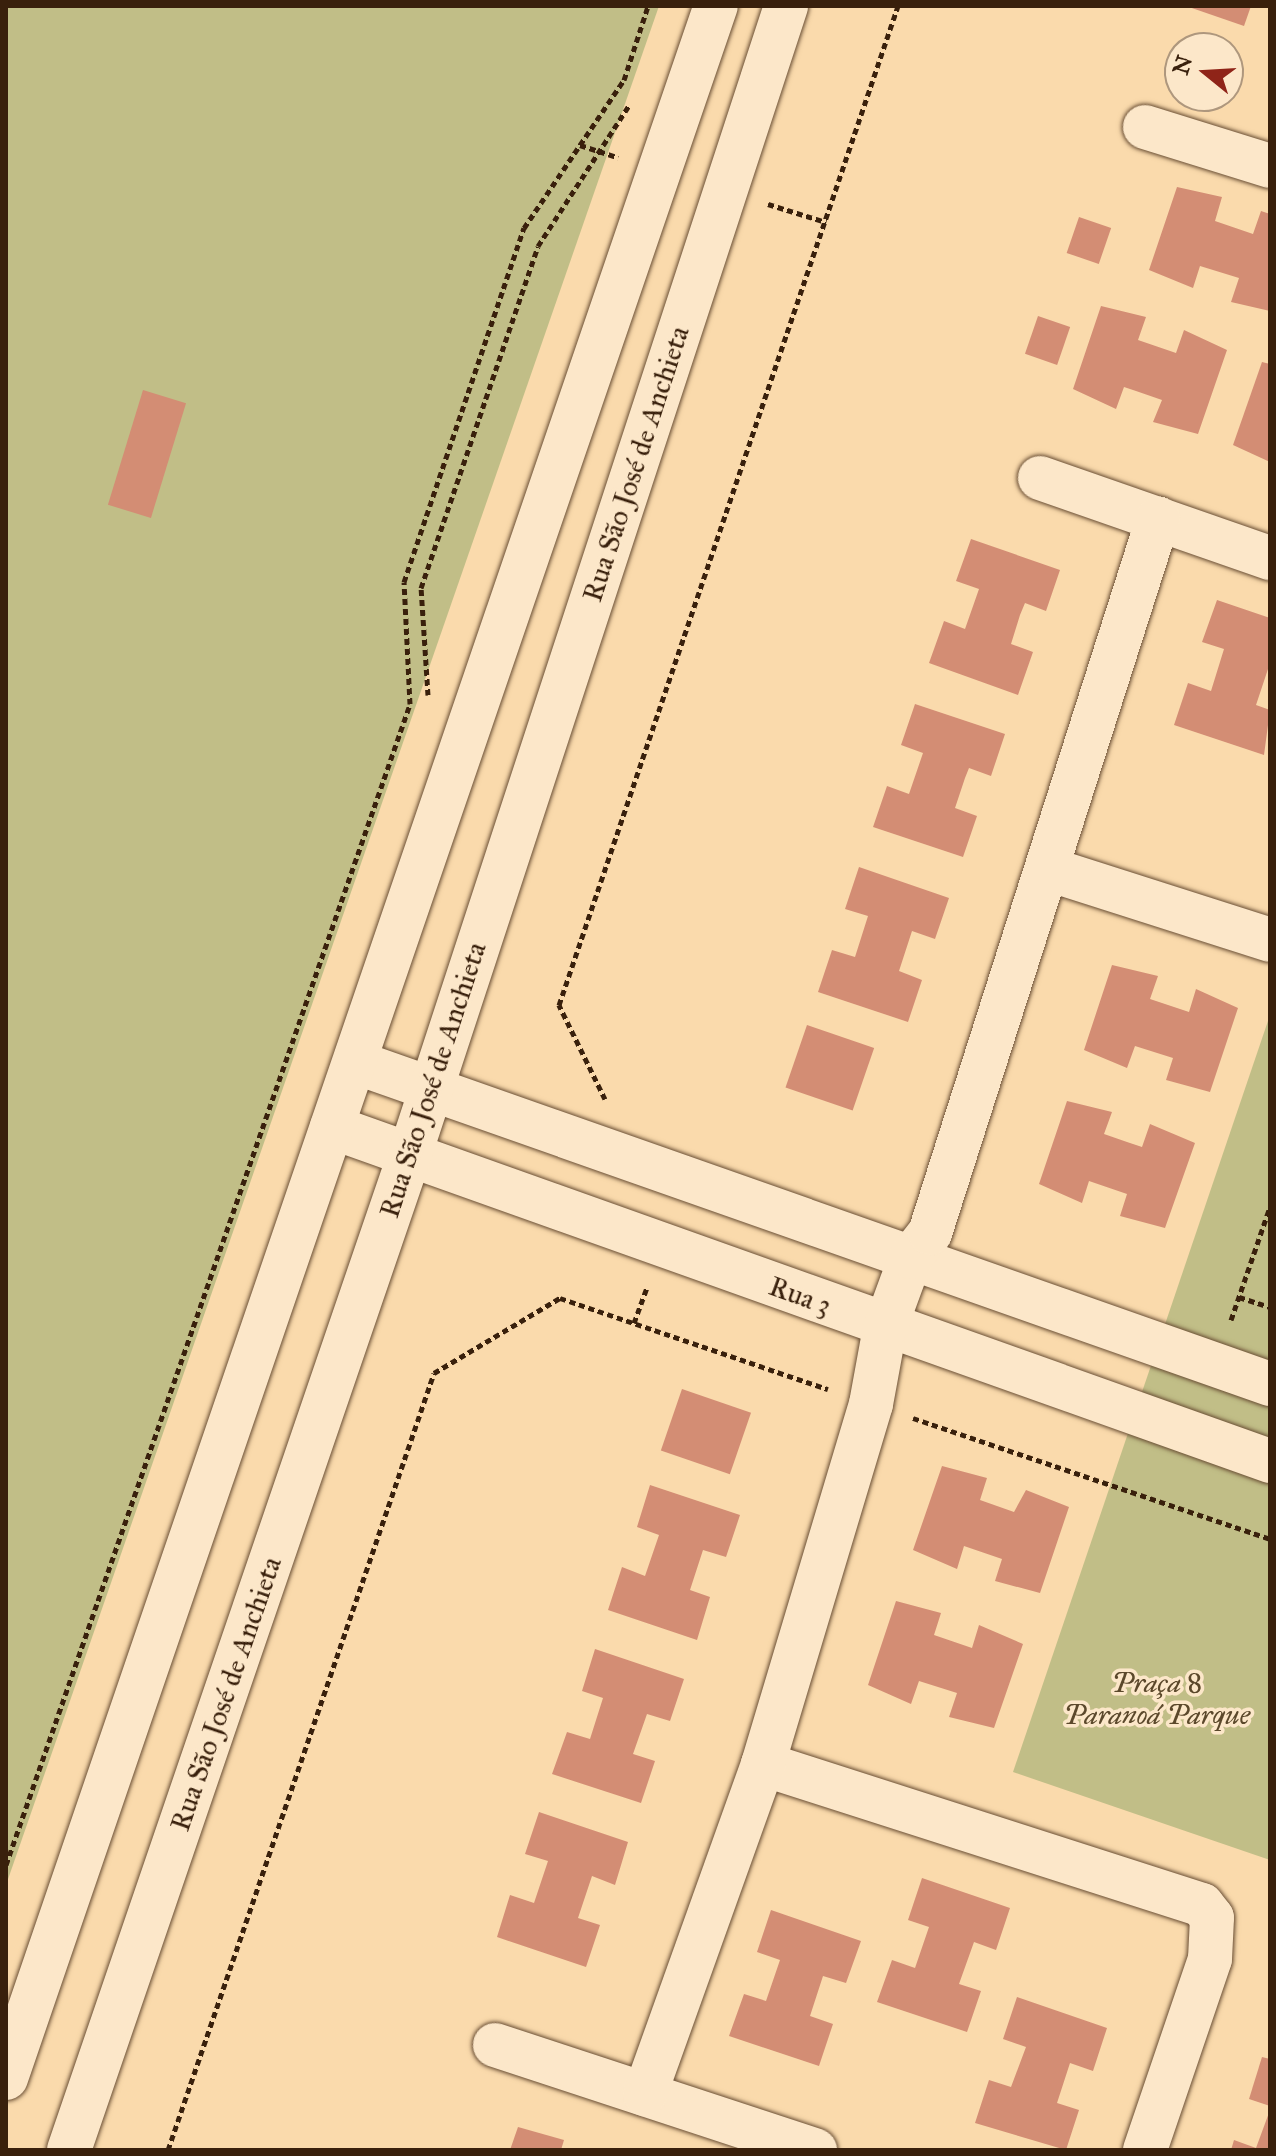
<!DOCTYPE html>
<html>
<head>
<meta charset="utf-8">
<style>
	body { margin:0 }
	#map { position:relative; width:1276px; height:2156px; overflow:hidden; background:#fadaac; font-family:"IM FELL Great Primer",serif }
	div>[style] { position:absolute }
	.green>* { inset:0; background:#c1be87 }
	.building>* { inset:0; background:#d38d74; transform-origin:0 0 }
	.path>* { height:5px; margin-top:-2.5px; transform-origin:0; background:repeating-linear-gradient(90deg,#39200c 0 6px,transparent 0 10px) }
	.roads { filter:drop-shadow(0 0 2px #694e34) drop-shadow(0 0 2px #694e34) }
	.minor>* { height:44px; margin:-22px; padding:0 22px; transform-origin:22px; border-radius:22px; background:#fce7c9 }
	span { translate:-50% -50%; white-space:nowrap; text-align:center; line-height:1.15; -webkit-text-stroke:7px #fce7c9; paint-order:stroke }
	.street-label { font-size:28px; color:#39200c }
	.park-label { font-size:28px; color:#5b482b; font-style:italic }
	.frame { position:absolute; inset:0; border:8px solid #39200c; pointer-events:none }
	.north { position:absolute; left:1164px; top:32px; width:80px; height:80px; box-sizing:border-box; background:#fce7c9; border:2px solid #ae977d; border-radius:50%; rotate:288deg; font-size:22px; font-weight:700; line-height:32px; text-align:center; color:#39200c }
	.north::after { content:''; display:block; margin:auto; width:28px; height:36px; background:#8f2418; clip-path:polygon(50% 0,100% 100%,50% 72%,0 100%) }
</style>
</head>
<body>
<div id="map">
	<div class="green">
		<div style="clip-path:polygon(6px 6px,659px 6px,6px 1885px)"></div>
		<div style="clip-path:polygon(1270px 1015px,1270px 1860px,1013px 1772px)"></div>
	</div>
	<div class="building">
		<div style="clip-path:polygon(1186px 6px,1251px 6px,1244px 26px)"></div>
		<div style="clip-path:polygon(1177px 187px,1222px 197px,1215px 221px,1253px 234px,1261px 211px,1270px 214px,1270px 311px,1231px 302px,1239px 278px,1200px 266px,1193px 288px,1149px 270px)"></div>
		<div style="left:1079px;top:217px;width:34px;height:38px;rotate:19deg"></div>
		<div style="clip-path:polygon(1101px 306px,1146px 317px,1138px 340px,1176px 353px,1184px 330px,1227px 350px,1198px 434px,1153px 422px,1162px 400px,1136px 391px,1124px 387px,1116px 409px,1073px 389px)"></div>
		<div style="left:1038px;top:316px;width:34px;height:40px;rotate:19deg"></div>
		<div style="clip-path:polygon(1262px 362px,1270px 364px,1270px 462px,1233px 445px)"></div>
		<div style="left:143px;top:390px;width:45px;height:120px;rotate:17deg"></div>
		<div style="clip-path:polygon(971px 539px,1060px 570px,1046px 611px,1025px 603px,1020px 615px,1011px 644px,1033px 652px,1018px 695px,929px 663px,944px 621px,965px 629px,979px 589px,956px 581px)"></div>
		<div style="clip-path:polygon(1217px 600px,1270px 618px,1270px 663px,1256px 705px,1270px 710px,1264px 755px,1174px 725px,1188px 683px,1211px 691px,1224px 649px,1202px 642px)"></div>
		<div style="clip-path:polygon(915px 704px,1005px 734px,991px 776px,969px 768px,965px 778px,955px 808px,977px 816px,963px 857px,873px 827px,887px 786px,909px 794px,923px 753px,901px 745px)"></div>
		<div style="clip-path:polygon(859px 867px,949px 898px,935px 939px,912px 931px,899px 971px,922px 980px,908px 1022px,818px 992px,832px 950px,855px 957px,868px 916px,845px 909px)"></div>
		<div style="clip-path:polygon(1112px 965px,1158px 976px,1150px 999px,1189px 1012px,1196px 989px,1238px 1008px,1210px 1092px,1166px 1080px,1173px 1058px,1135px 1046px,1127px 1068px,1084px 1050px)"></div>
		<div style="left:807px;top:1025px;width:71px;height:66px;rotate:19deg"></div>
		<div style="clip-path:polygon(1067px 1101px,1112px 1112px,1104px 1134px,1127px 1142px,1142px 1147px,1150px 1124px,1195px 1143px,1165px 1228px,1120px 1216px,1127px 1194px,1089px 1181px,1082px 1203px,1039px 1184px)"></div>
		<div style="left:682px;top:1389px;width:73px;height:65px;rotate:19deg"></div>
		<div style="clip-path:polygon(942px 1466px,987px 1478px,980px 1500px,1014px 1512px,1026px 1490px,1069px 1507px,1040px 1593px,995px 1581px,1002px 1559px,964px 1546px,957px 1569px,913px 1550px)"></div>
		<div style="clip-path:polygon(650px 1485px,740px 1515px,726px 1557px,703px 1550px,690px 1590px,710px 1597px,697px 1640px,608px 1610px,622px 1567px,645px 1576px,659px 1535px,637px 1527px)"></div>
		<div style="clip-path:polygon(896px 1601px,941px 1613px,934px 1635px,972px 1648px,979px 1625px,1023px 1644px,994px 1728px,949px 1717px,957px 1693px,919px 1681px,911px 1704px,868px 1685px)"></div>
		<div style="clip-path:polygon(595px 1649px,684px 1679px,670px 1721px,647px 1714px,633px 1754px,655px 1761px,641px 1803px,552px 1774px,567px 1732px,590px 1739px,603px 1698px,582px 1691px)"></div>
		<div style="clip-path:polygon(539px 1812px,628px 1842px,615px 1885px,592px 1876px,578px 1918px,600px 1925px,586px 1967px,497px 1937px,510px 1895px,534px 1903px,548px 1861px,525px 1854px)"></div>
		<div style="clip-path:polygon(922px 1878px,1010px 1908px,996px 1950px,974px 1942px,959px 1984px,981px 1991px,967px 2032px,877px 2002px,892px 1960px,915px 1968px,929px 1927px,908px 1920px)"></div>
		<div style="clip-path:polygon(771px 1910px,861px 1941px,846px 1983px,823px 1976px,810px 2016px,833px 2024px,819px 2066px,729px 2036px,744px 1994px,766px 2001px,780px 1960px,757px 1952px)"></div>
		<div style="clip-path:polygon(1017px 1997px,1107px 2028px,1093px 2071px,1070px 2063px,1057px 2103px,1079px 2110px,1066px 2150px,975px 2123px,989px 2080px,1011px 2087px,1026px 2047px,1003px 2039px)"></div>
		<div style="clip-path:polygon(1262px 2057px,1270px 2059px,1270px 2106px,1249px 2099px)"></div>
		<div style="clip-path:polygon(1270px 2110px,1270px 2150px,1231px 2150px,1234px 2140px,1256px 2148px)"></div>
		<div style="clip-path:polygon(518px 2127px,564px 2140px,561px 2150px,510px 2150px)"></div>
	</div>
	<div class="path">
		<div style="left:580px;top:145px;width:40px;rotate:18deg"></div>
		<div style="left:768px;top:204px;width:61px;rotate:17.2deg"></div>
		<div style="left:428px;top:695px;width:107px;rotate:-93.7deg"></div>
		<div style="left:421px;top:588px;width:361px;rotate:-71.1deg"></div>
		<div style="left:538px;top:246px;width:169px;rotate:-57.1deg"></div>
		<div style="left:605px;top:1099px;width:105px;rotate:-116.1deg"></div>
		<div style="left:559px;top:1005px;width:1055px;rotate:-71.26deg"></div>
		<div style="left:1239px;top:1297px;width:33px;rotate:18deg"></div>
		<div style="left:1231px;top:1320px;width:120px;rotate:-71deg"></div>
		<div style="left:634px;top:1323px;width:38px;rotate:-70deg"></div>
		<div style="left:913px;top:1418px;width:377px;rotate:18.7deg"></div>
		<div style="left:6px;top:1865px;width:1229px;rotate:-70.81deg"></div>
		<div style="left:410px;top:704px;width:122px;rotate:-92.8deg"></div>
		<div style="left:404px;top:582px;width:374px;rotate:-71.3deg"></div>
		<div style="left:524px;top:228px;width:179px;rotate:-56deg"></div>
		<div style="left:624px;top:80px;width:78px;rotate:-72deg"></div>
		<div style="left:168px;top:2150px;width:821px;rotate:-71.1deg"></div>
		<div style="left:434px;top:1373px;width:147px;rotate:-30.8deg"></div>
		<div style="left:560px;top:1298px;width:283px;rotate:18.8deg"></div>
	</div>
	<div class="roads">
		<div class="minor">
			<div style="left:1145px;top:127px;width:131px;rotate:17.3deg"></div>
			<div style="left:1040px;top:478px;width:244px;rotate:19.2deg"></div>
			<div style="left:1048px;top:869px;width:233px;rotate:17.7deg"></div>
			<div style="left:355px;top:1062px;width:970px;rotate:19.39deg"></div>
			<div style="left:332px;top:1127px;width:996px;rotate:19.6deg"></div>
			<div style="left:763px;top:1764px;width:461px;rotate:17.8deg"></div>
			<div style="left:1202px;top:1905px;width:16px;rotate:52deg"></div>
			<div style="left:1212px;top:1918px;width:41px;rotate:92.8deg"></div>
			<div style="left:1210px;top:1959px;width:202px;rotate:108.8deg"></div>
			<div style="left:495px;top:2045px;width:337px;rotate:18.2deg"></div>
			<div style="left:6px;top:2078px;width:2190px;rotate:-71.09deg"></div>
			<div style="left:645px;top:2094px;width:350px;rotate:-70.3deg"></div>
			<div style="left:763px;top:1764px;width:376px;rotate:-73.3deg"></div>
			<div style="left:871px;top:1404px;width:77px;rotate:-79.6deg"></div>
			<div style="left:885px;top:1328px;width:76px;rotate:-69.9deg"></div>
			<div style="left:911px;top:1257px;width:31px;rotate:-52deg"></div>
			<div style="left:930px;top:1233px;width:750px;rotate:-72.29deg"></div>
			<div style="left:69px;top:2150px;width:1050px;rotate:-71.1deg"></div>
			<div style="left:409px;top:1157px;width:1211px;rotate:-71.86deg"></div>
		</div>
	</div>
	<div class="street-label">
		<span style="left:636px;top:464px;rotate:-72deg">Rua São José de Anchieta</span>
		<span style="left:433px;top:1080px;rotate:-72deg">Rua São José de Anchieta</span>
		<span style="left:800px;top:1296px;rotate:20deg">Rua 3</span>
		<span style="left:226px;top:1694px;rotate:-71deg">Rua São José de Anchieta</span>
	</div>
	<div class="park-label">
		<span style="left:1157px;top:1699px">Praça 8<br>Paranoá Parque</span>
	</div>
	<div class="frame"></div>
	<div class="north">N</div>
</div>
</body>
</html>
